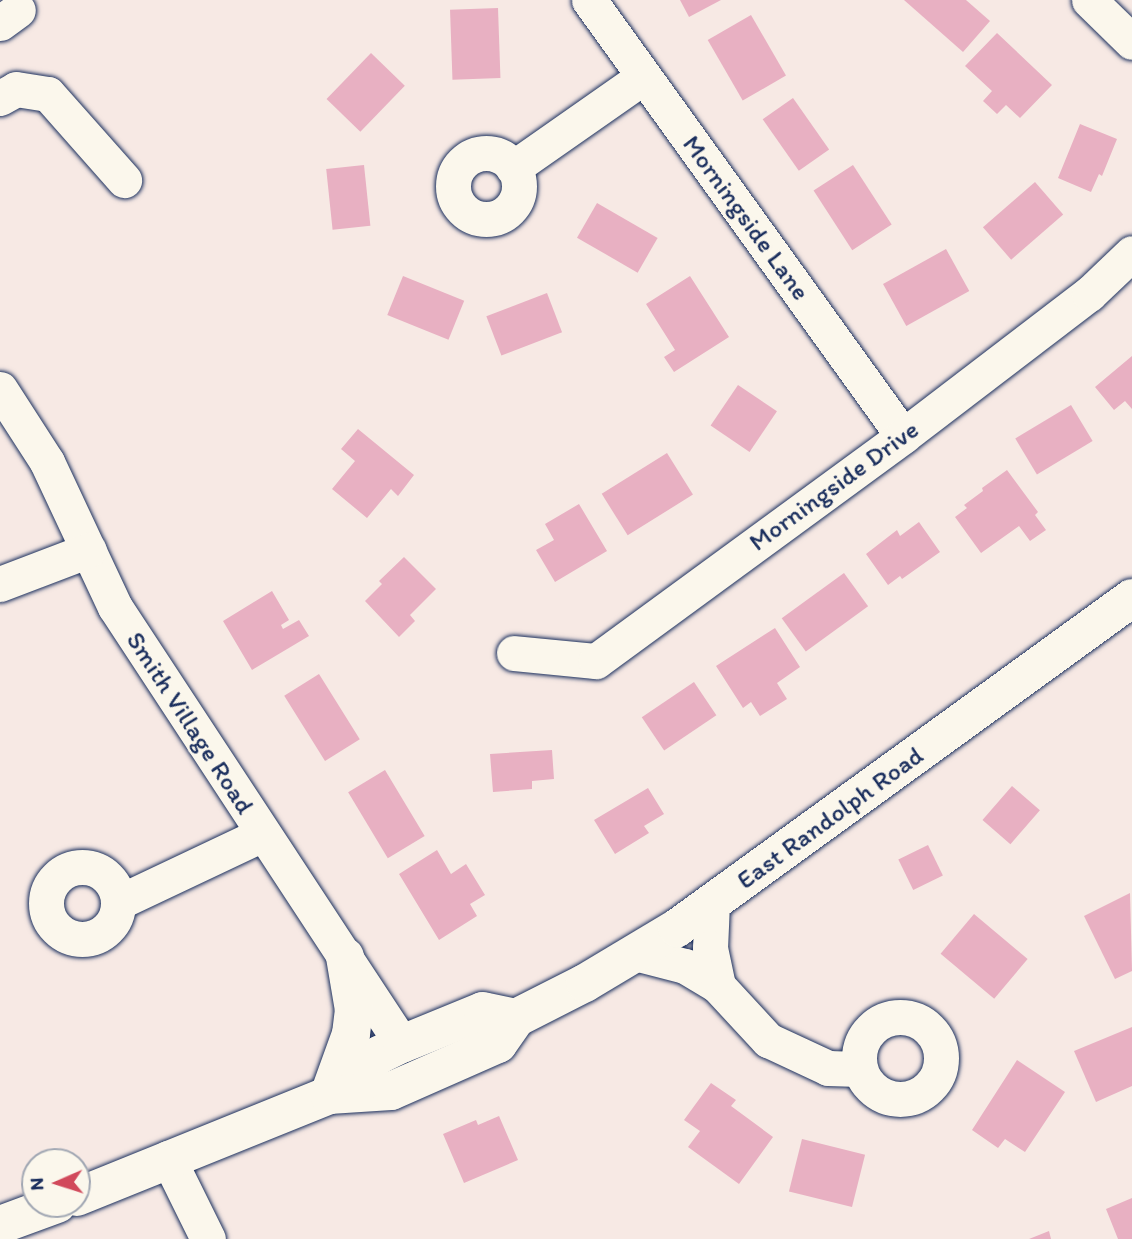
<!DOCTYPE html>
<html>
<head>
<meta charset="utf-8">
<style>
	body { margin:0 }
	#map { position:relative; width:1132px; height:1239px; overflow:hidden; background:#f7e9e4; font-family:Itim,sans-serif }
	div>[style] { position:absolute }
	.building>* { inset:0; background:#e8b0c2; transform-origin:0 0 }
	.roads { filter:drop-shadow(0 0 2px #1b2f5e) drop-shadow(0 0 2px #1b2f5e) }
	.minor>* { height:35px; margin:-17.5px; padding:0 17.5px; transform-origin:17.5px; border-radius:17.5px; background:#fbf7ec }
	.minor>.ring { margin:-17.5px; padding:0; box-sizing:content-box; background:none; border:35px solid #fbf7ec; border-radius:50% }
	.major>* { height:38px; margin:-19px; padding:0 19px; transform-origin:19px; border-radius:19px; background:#fbf7ec }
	span { translate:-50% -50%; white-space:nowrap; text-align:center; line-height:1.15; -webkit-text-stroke:5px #fbf7ec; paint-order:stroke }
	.street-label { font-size:26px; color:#1b2f5e }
	.north { position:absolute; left:21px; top:1148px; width:70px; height:70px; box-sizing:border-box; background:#fbf7ec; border:2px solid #a1a7b3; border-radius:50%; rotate:267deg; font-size:19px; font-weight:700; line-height:28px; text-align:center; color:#1b2f5e }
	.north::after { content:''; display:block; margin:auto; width:24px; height:32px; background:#d1495b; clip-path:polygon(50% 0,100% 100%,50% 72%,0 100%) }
</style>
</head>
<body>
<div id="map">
	<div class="building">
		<div style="clip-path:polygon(680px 0,721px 0,689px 17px)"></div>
		<div style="clip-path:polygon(904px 0,966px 0,990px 21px,963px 52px)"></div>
		<div style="left:498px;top:8px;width:70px;height:48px;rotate:88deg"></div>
		<div style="left:751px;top:15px;width:70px;height:50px;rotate:60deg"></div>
		<div style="clip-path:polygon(997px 33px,1052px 85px,1020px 118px,1006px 105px,997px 114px,983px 101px,992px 91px,965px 66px)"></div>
		<div style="left:371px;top:53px;width:47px;height:64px;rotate:44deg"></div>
		<div style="left:793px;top:98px;width:63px;height:37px;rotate:55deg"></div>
		<div style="clip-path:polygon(1080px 124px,1117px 139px,1102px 176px,1099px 174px,1091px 192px,1058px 178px)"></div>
		<div style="left:364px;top:165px;width:61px;height:38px;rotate:84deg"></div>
		<div style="left:853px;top:165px;width:71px;height:47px;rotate:57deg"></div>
		<div style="left:1035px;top:182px;width:43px;height:69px;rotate:49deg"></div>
		<div style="left:597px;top:203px;width:70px;height:40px;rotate:30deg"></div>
		<div style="left:946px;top:249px;width:48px;height:72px;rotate:61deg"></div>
		<div style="left:403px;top:276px;width:66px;height:42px;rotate:22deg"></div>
		<div style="clip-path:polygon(690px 276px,729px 337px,674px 372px,664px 357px,675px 350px,646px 304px)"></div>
		<div style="left:547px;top:293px;width:42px;height:65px;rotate:69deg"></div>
		<div style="clip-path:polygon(1132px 356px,1132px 409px,1125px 401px,1114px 410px,1095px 387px)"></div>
		<div style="left:738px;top:385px;width:47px;height:49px;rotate:34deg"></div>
		<div style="left:1071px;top:405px;width:42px;height:65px;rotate:59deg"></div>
		<div style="clip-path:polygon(358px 429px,414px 475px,398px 496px,391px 489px,367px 518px,332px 489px,355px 461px,341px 449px)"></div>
		<div style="left:667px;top:453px;width:49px;height:77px;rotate:58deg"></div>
		<div style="clip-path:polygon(1007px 470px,1038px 512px,1035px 515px,1046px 530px,1030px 541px,1019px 526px,981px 553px,955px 517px,967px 508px,964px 505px,983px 491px,982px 488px)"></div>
		<div style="clip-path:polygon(579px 504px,607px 551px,555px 582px,536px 550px,554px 540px,545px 524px)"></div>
		<div style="clip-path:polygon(919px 522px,940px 552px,902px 579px,900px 576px,888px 585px,866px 554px,897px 530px,900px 536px)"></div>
		<div style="clip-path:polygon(404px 557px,436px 589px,410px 615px,415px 621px,399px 637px,365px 601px,382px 584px,379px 581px)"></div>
		<div style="left:844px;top:573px;width:41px;height:77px;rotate:54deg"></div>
		<div style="clip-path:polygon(272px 591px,289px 620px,281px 625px,283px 629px,299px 620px,309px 636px,252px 670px,223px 621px)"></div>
		<div style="clip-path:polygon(775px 628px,800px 667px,777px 683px,787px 699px,760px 716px,751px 702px,743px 708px,716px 666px)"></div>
		<div style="left:319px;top:674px;width:77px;height:41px;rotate:58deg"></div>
		<div style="left:694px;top:682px;width:40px;height:63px;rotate:56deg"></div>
		<div style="clip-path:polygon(552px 750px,554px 779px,532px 781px,532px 789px,493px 792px,490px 754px)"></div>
		<div style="left:385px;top:770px;width:77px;height:43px;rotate:59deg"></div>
		<div style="left:1012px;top:786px;width:37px;height:45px;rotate:41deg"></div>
		<div style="clip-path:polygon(648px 788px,664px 814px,644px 826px,649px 833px,615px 854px,594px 820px)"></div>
		<div style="left:928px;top:845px;width:34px;height:33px;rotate:64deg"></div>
		<div style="clip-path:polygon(437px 850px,451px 874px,466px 864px,485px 895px,470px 904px,477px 916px,439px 940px,399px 874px)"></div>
		<div style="clip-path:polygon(1130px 893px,1132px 971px,1115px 979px,1084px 916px)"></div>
		<div style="left:974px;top:914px;width:70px;height:52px;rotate:40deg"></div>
		<div style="clip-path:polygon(1132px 1027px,1132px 1086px,1096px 1102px,1074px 1051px)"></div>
		<div style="clip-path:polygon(1017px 1060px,1065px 1092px,1025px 1152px,1005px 1139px,998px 1148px,972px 1130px)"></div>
		<div style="clip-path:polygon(711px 1083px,736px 1100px,731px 1106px,773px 1137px,739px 1184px,688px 1147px,700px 1131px,684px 1120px)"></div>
		<div style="clip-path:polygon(499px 1116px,518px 1160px,464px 1183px,443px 1134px,476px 1120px,478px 1125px)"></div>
		<div style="left:802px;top:1139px;width:65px;height:54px;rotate:14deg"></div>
		<div style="clip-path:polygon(1132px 1198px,1132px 1239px,1118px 1239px,1106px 1209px)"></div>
		<div style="clip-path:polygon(1049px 1231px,1051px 1239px,1029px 1239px)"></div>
	</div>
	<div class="roads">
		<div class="minor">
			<div style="left:589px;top:0;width:537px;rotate:54.24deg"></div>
			<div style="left:1089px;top:0;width:60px;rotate:44.3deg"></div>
			<div style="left:0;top:23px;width:22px;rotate:-36deg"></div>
			<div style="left:0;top:98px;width:18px;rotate:-29deg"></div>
			<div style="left:16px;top:89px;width:32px;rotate:9deg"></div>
			<div style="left:48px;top:94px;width:115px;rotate:48.5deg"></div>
			<div class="ring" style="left:453px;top:153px;width:31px;height:31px"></div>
			<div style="left:513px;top:168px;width:159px;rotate:-35deg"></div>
			<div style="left:0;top:389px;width:87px;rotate:57.2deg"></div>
			<div style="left:47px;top:462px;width:160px;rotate:64.9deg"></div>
			<div style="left:115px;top:607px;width:523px;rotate:56.71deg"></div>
			<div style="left:0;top:584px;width:95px;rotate:-20.9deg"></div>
			<div style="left:514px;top:653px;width:82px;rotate:5.6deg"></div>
			<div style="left:596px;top:661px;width:381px;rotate:-36.2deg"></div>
			<div style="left:903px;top:436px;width:234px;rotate:-37.4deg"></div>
			<div style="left:1089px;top:294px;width:59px;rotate:-43.6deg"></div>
			<div class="ring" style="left:46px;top:867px;width:37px;height:37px"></div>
			<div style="left:119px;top:902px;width:159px;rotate:-25.3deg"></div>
			<div style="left:712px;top:903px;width:45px;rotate:92.5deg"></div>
			<div style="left:710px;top:948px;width:39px;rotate:78deg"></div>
			<div style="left:635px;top:953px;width:52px;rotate:14.6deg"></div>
			<div style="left:685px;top:966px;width:39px;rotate:31deg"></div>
			<div style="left:718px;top:986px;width:74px;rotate:47.2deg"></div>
			<div style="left:768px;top:1040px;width:66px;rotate:25deg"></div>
			<div style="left:828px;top:1068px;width:31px;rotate:2deg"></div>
			<div class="ring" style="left:859px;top:1017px;width:47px;height:47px"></div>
			<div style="left:168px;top:1158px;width:90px;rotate:63.7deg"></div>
		</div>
		<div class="major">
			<div style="left:329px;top:1095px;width:64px;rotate:-38.7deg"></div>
			<div style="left:379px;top:1055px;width:25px;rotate:-26deg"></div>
			<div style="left:402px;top:1044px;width:87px;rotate:-22.2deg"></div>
			<div style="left:483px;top:1011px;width:34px;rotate:12deg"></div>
			<div style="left:329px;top:1095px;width:65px;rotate:-70.2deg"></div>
			<div style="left:351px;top:1034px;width:24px;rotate:-83deg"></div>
			<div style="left:354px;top:1010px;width:54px;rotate:-99.6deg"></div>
			<div style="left:77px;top:1197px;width:272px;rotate:-22deg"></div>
			<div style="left:329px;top:1095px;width:62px;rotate:-3.7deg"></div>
			<div style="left:391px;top:1091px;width:117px;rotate:-23.7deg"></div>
			<div style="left:498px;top:1044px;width:32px;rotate:-55deg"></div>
			<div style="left:516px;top:1018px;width:77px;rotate:-26.9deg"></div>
			<div style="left:585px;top:983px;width:107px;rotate:-30.9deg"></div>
			<div style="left:677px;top:928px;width:562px;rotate:-35.95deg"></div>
			<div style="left:0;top:1225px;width:61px;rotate:-20.2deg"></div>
		</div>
	</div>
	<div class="street-label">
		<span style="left:746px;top:218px;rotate:54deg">Morningside Lane</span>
		<span style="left:834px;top:486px;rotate:-36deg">Morningside Drive</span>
		<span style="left:190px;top:723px;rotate:57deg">Smith Village Road</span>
		<span style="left:830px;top:818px;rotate:-36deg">East Randolph Road</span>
	</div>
	<div class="north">N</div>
</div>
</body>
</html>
